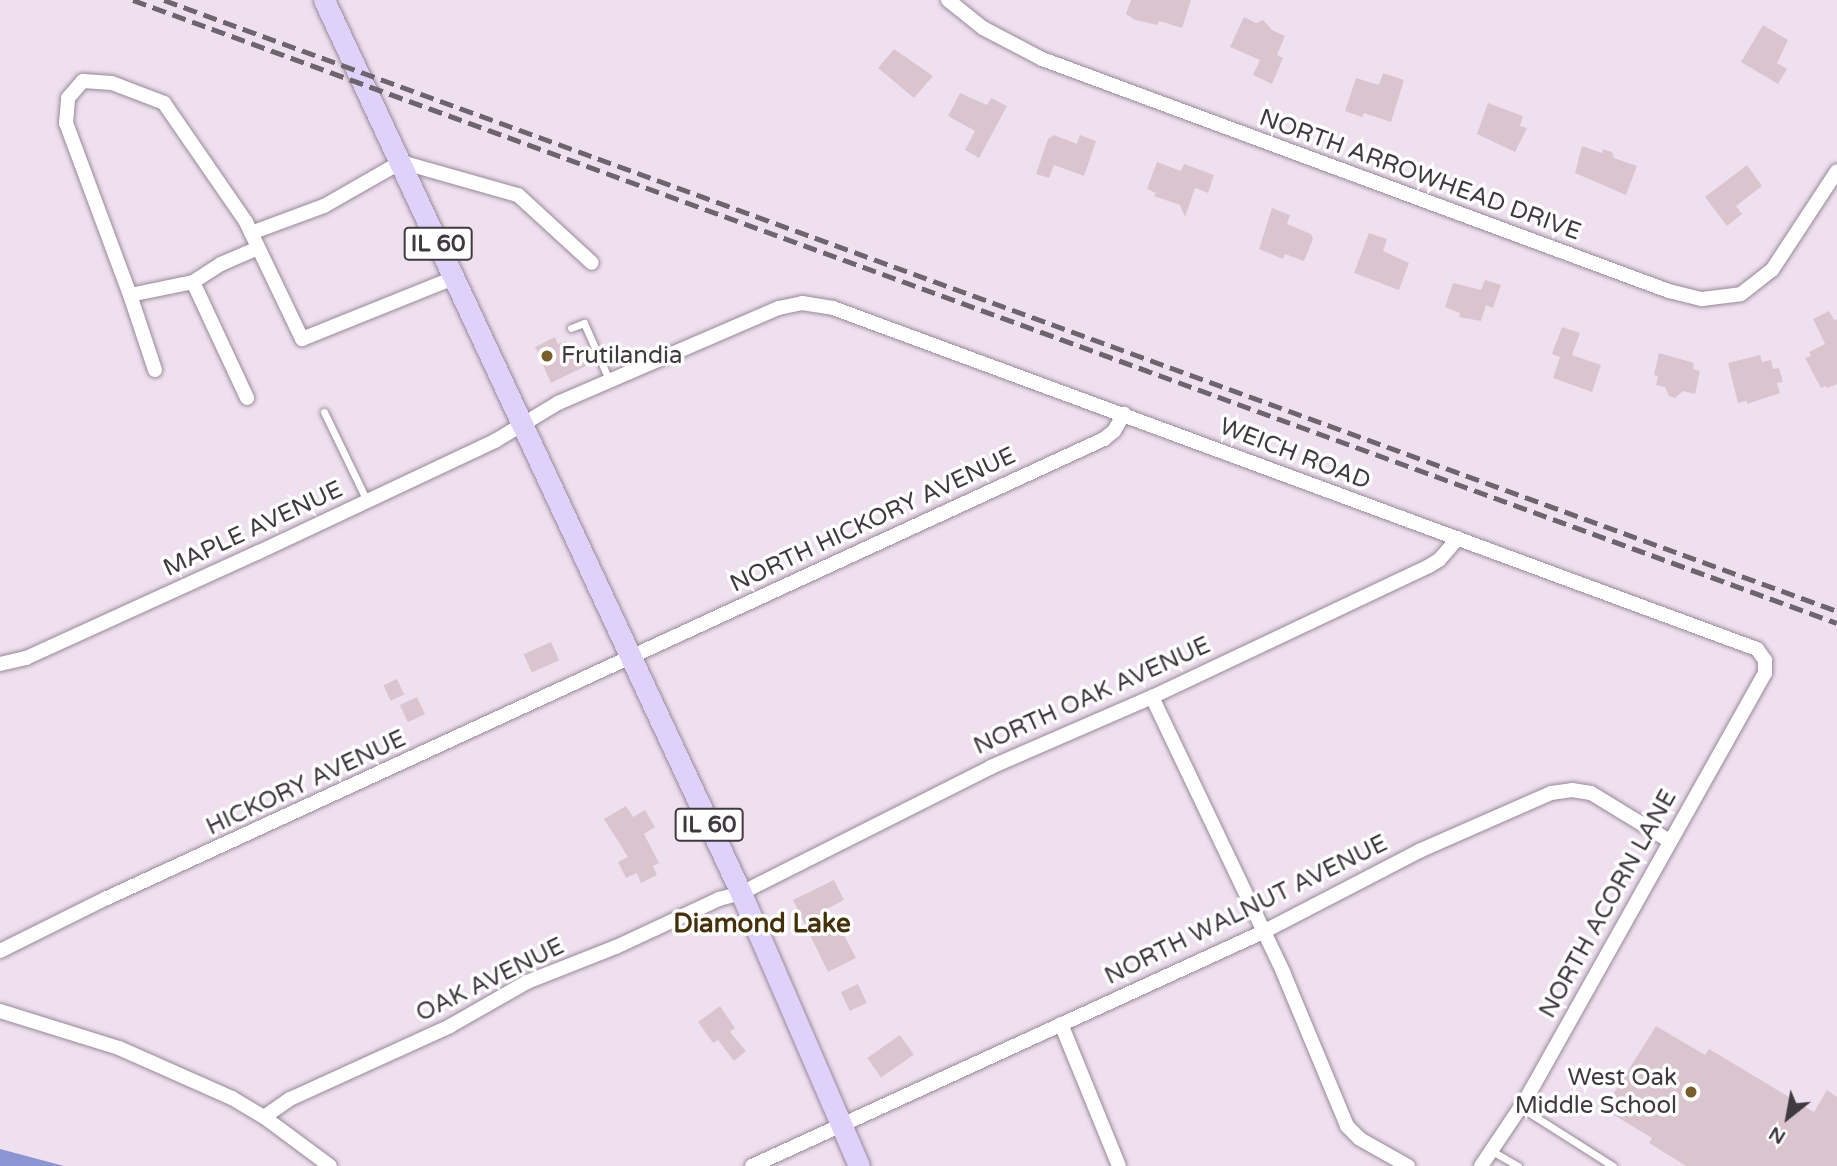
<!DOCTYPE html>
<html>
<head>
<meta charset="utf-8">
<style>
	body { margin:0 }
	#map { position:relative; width:1837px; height:1166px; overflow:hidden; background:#efe0f0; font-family:"Varela Round",sans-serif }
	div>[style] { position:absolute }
	.water>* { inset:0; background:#8c94d2 }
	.building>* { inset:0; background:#dac5cf; transform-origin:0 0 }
	.roads { filter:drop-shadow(0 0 2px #978998) drop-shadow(0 0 2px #978998) }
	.lane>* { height:7px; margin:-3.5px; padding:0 3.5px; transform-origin:3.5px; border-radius:3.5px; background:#fff }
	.street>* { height:14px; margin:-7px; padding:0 7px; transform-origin:7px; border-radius:7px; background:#fff }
	.primary>* { height:21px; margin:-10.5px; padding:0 10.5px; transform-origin:10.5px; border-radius:10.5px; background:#e0d1fb }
	.rail>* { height:4.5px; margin-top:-2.25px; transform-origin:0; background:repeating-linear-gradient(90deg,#6d656e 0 14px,transparent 0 21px) }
	.dots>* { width:19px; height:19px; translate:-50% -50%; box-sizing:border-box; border:4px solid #fff; border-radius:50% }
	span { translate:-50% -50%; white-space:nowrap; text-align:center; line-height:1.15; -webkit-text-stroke:7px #fff; paint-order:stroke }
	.shield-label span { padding:2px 5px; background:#fff; border:2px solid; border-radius:5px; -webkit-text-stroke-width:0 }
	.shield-label { font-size:23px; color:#3f3940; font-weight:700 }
	.street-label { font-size:24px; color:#3f3940 }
	.poi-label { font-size:24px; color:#3f3940 }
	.left { translate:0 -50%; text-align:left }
	.right { translate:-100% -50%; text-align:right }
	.neighbourhood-label { font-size:26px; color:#443009; font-weight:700 }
	.north { position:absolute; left:1753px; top:1082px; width:70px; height:70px; -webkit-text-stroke:5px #fff; paint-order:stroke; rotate:211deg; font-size:19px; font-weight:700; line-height:28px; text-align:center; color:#3f3940 }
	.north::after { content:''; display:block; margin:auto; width:24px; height:32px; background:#3f3940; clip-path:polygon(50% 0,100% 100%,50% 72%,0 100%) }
</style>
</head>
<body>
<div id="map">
	<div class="water">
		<div style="clip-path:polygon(0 1149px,64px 1166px,0 1166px)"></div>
	</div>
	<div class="building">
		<div style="clip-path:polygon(1131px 0,1191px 0,1182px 28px,1159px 21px,1158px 25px,1135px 20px,1126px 14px)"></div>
		<div style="clip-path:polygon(1244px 17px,1256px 23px,1263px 20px,1272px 30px,1285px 36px,1277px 55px,1283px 58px,1272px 84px,1253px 75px,1260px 60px,1230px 47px)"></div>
		<div style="clip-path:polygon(1763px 25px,1788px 40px,1777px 63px,1787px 69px,1778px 84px,1741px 62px)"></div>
		<div style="clip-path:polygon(894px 49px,933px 76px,914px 98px,878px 68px)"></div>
		<div style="clip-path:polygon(1383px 73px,1404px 80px,1391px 122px,1364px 113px,1362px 117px,1345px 111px,1356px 78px,1379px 85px)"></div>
		<div style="clip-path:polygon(960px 93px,987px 105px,991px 98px,1007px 106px,979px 158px,965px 150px,975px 131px,948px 116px)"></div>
		<div style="clip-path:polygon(1488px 103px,1523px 116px,1520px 126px,1527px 128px,1515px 152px,1477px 134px)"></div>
		<div style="clip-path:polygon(1054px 135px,1077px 144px,1080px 135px,1096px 141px,1084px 176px,1054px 165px,1049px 178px,1036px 174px,1048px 139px)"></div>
		<div style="clip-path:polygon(1582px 146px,1602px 153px,1603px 149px,1612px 152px,1614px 158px,1637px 166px,1626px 195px,1575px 173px)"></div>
		<div style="clip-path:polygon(1157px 162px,1181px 171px,1184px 164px,1214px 175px,1208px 193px,1195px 188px,1185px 217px,1180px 205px,1154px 196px,1156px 193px,1147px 189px)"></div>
		<div style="clip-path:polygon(1747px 165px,1762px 186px,1736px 206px,1742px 214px,1727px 226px,1705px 197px)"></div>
		<div style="clip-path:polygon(1272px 208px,1290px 215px,1287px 224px,1311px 234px,1313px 239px,1304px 261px,1285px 254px,1283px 259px,1259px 249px)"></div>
		<div style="clip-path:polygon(1369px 233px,1387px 239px,1383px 251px,1409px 263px,1399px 290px,1354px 273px)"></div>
		<div style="clip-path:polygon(1485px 280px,1501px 285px,1493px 308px,1486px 305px,1481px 321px,1459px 317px,1460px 313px,1445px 307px,1453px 283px,1481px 290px)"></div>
		<div style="clip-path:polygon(1829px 311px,1834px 320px,1837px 319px,1837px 384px,1827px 388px,1826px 386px,1821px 388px,1805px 358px,1811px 356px,1809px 352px,1825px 344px,1813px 319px)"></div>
		<div style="clip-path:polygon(1562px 327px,1580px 333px,1572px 355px,1601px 365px,1592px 392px,1553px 378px,1560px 357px,1552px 354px)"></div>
		<div style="clip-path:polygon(555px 337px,558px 344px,566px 341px,572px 354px,583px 349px,590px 364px,551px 383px,535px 347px)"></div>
		<div style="clip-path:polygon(1659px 353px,1694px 363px,1693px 369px,1700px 371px,1695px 394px,1683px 391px,1675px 398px,1669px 396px,1665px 387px,1656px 385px,1658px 376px,1654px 375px)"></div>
		<div style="clip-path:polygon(1760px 355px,1762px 362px,1771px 360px,1773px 369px,1779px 368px,1783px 382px,1777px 383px,1780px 393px,1747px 404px,1747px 401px,1738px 403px,1728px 363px)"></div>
		<div style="left:551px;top:642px;width:20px;height:30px;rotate:66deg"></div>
		<div style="left:397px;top:679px;width:17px;height:15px;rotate:65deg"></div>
		<div style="left:417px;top:697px;width:19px;height:19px;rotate:65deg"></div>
		<div style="clip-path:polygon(626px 806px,633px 817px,645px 810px,655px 827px,644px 834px,659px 863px,653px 866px,657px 875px,641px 883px,637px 873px,626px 878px,618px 862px,628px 857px,604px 819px)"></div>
		<div style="clip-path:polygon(834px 880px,844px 900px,823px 911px,835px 935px,842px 931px,856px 958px,828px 972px,793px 900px)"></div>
		<div style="left:858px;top:984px;width:21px;height:19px;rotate:65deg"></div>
		<div style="clip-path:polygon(720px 1006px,735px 1028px,730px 1032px,746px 1051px,734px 1061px,718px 1040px,713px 1043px,698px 1022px)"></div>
		<div style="clip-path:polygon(1656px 1026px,1705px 1055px,1709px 1049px,1814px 1112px,1827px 1090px,1837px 1097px,1837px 1166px,1686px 1166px,1649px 1143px,1652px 1138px,1604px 1109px)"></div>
		<div style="left:900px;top:1035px;width:24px;height:40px;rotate:55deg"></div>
	</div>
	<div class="roads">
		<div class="lane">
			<div style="left:571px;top:328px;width:14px;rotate:-21deg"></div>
			<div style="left:584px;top:323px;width:64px;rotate:66.2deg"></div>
			<div style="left:324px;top:412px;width:99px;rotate:64.2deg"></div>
			<div style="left:1520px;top:1107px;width:110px;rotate:32.4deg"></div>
			<div style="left:1492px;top:1151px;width:30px;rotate:30deg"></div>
		</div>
		<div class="street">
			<div style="left:948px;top:0;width:45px;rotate:38.7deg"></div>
			<div style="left:983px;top:28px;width:67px;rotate:27.7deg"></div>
			<div style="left:1042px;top:59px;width:669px;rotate:20.31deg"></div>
			<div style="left:1669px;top:291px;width:34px;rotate:14deg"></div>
			<div style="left:1702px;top:299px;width:39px;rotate:-7deg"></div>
			<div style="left:1741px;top:294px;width:39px;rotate:-38deg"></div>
			<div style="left:1772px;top:270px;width:118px;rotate:-56.7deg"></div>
			<div style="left:251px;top:233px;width:78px;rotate:-20.3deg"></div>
			<div style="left:324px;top:206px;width:89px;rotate:-29.7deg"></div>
			<div style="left:401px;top:162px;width:122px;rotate:15.8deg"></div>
			<div style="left:518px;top:195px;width:100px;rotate:42.6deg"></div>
			<div style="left:193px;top:282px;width:33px;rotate:-33deg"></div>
			<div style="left:221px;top:264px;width:40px;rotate:-23.4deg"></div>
			<div style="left:130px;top:295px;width:64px;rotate:-11.7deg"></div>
			<div style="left:193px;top:282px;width:128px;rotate:65deg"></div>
			<div style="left:155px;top:370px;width:79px;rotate:-108.4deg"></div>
			<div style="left:130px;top:295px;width:184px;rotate:-110.4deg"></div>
			<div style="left:66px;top:123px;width:25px;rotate:-85deg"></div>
			<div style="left:68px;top:98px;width:23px;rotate:-49deg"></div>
			<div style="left:83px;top:81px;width:29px;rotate:4deg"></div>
			<div style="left:112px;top:83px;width:56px;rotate:21deg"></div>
			<div style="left:164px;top:103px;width:145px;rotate:55.4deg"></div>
			<div style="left:246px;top:222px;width:130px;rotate:64.4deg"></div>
			<div style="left:302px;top:339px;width:164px;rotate:-21.9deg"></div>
			<div style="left:0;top:664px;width:27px;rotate:-13deg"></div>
			<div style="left:26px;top:658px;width:256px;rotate:-24.5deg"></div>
			<div style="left:259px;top:552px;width:261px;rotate:-25.2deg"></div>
			<div style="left:495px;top:441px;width:74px;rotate:-31.1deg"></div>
			<div style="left:558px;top:403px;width:241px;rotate:-23.3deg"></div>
			<div style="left:779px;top:308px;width:24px;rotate:-12deg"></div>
			<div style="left:802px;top:303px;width:31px;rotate:9deg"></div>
			<div style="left:833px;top:308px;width:985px;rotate:20.26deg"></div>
			<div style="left:1757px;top:649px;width:14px;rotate:54deg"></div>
			<div style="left:1765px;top:660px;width:13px;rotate:90deg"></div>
			<div style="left:1765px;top:673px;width:488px;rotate:119.3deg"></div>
			<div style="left:1526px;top:1099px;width:81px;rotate:123.9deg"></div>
			<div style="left:1152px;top:697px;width:305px;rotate:64.5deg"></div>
			<div style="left:1283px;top:972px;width:167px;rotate:67.4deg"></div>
			<div style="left:1347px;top:1126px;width:18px;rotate:45deg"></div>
			<div style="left:1360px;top:1139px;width:55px;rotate:29.4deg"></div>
			<div style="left:0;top:951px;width:119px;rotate:-26.4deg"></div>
			<div style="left:107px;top:898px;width:1098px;rotate:-24.72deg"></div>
			<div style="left:1104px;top:439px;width:13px;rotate:-39deg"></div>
			<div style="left:1114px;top:431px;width:20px;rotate:-60deg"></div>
			<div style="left:0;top:1011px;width:125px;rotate:17.3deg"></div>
			<div style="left:119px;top:1048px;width:124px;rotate:23.9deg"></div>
			<div style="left:232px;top:1098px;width:37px;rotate:31deg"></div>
			<div style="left:264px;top:1117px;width:82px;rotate:36.6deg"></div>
			<div style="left:1061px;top:1024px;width:153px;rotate:67.8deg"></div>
			<div style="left:264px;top:1117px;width:32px;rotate:-35deg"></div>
			<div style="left:290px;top:1099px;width:176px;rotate:-24.5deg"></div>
			<div style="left:450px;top:1026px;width:89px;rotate:-29.7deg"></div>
			<div style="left:527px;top:982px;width:96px;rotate:-21.5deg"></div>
			<div style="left:616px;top:947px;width:114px;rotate:-25deg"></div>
			<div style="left:719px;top:899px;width:23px;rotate:-15deg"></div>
			<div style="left:741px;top:893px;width:280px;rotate:-26.7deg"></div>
			<div style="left:991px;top:767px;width:176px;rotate:-23.5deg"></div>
			<div style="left:1152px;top:697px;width:306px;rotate:-25.3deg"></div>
			<div style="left:1429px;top:566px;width:12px;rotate:-31deg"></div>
			<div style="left:1439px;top:560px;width:29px;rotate:-49deg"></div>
			<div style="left:752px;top:1166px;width:562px;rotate:-24.6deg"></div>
			<div style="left:1263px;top:932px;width:176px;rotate:-27.4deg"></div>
			<div style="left:1419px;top:851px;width:144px;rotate:-23.7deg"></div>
			<div style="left:1551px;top:793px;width:21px;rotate:-8deg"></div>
			<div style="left:1572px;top:790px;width:19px;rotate:9deg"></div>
			<div style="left:1591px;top:793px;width:90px;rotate:31.4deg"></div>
		</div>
		<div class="primary">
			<div style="left:324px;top:0;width:986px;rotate:64.97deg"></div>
			<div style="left:741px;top:893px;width:297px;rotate:66.6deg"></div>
		</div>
	</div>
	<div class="rail">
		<div style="left:133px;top:0;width:1814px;rotate:20.08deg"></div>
		<div style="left:164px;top:0;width:1781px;rotate:20.06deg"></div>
	</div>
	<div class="dots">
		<div style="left:547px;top:356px;background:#785d2f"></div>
		<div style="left:1691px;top:1092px;background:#785d2f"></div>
	</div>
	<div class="shield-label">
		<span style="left:438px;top:244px">IL 60</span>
		<span style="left:709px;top:825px">IL 60</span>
	</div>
	<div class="street-label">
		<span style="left:1420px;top:175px;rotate:20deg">NORTH ARROWHEAD DRIVE</span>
		<span style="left:1295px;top:454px;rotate:21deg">WEICH ROAD</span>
		<span style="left:873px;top:520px;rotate:-25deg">NORTH HICKORY AVENUE</span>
		<span style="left:253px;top:529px;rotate:-25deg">MAPLE AVENUE</span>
		<span style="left:1092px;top:696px;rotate:-24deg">NORTH OAK AVENUE</span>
		<span style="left:306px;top:783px;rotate:-25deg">HICKORY AVENUE</span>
		<span style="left:1608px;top:904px;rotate:-61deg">NORTH ACORN LANE</span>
		<span style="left:1246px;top:910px;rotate:-26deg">NORTH WALNUT AVENUE</span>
		<span style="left:490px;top:980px;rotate:-26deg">OAK AVENUE</span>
	</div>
	<div class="poi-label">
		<span class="left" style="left:561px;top:356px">Frutilandia</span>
		<span class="right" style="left:1677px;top:1092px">West Oak<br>Middle School</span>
	</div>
	<div class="neighbourhood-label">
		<span style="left:762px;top:924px">Diamond Lake</span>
	</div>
	<div class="north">N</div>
</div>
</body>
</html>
